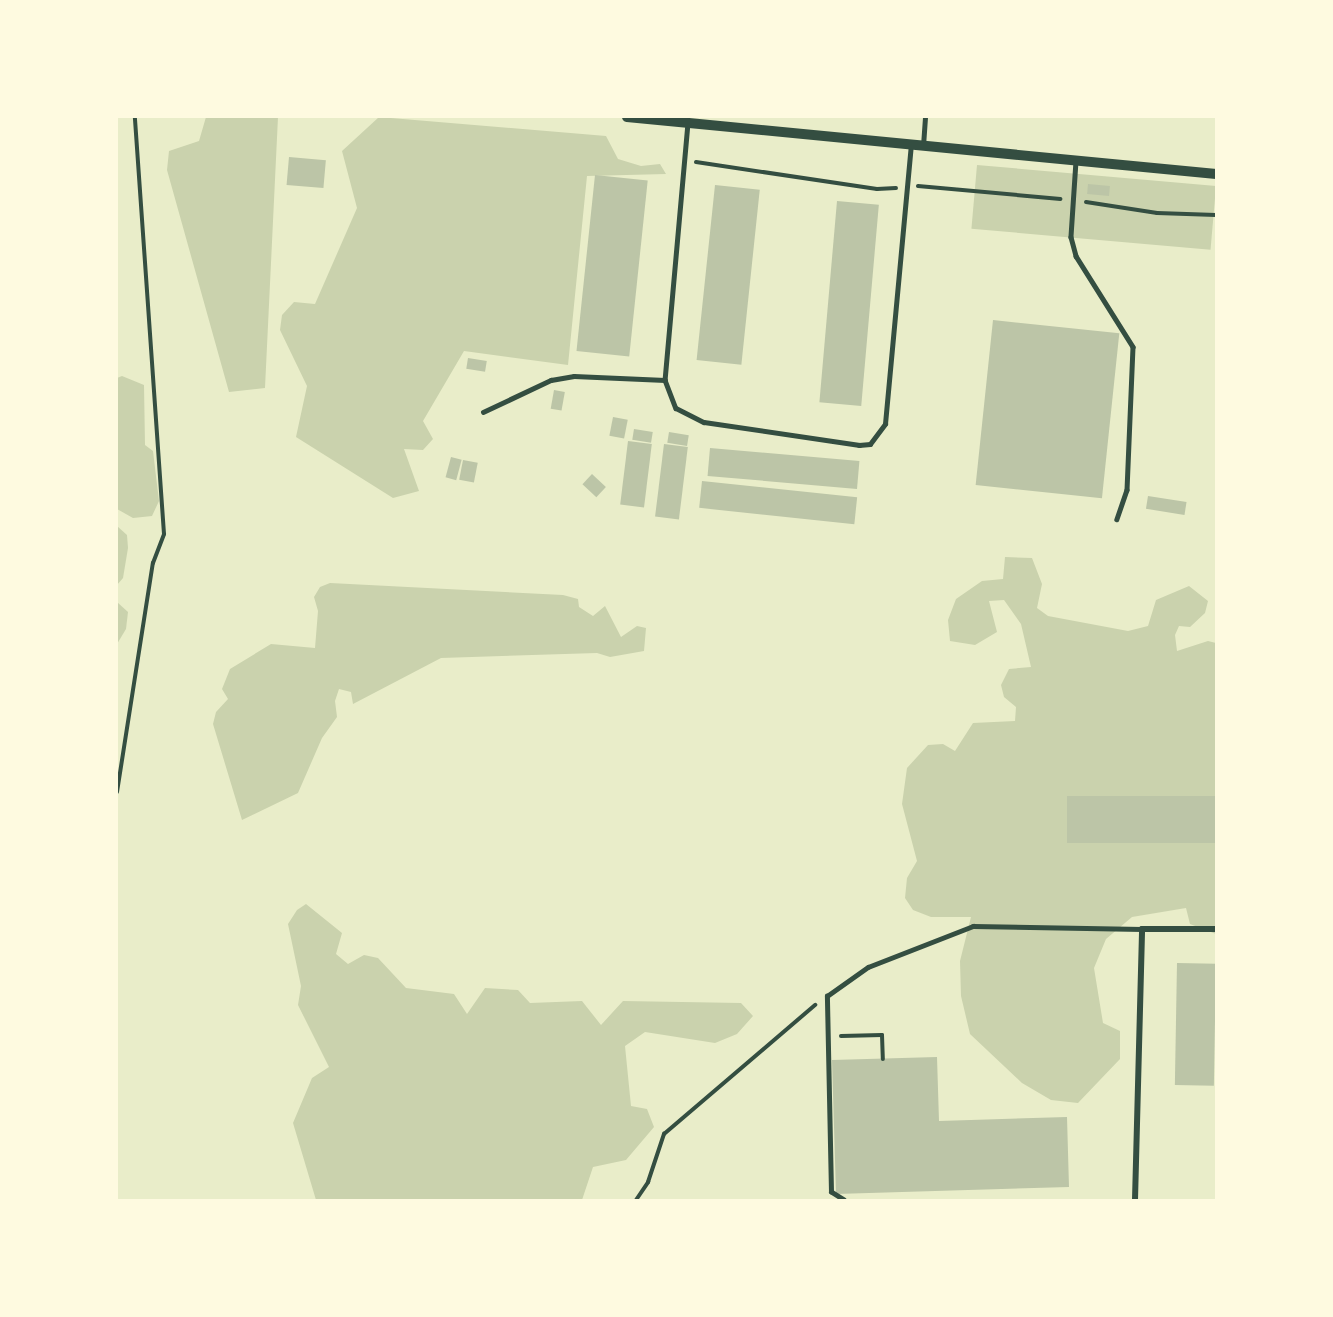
<!DOCTYPE html>
<html>
<head>
<meta charset="utf-8">
<style>
	body { margin:0 }
	#map { position:relative; width:1333px; height:1317px; overflow:hidden; background:#e9edc9; font-family:Arial,sans-serif }
	div>[style] { position:absolute }
	.green>* { inset:0; background:#cad2ad; transform-origin:0 0 }
	.building>* { inset:0; background:#bcc5a7; transform-origin:0 0 }
	.path>* { height:4px; margin:-2px; padding:0 2px; transform-origin:2px; border-radius:2px; background:#344e41 }
	.service>* { height:4.5px; margin:-2.25px; padding:0 2.25px; transform-origin:2.25px; border-radius:2.25px; background:#344e41 }
	.minor>* { height:6px; margin:-3px; padding:0 3px; transform-origin:3px; border-radius:3px; background:#344e41 }
	.tertiary>* { height:10px; margin:-5px; padding:0 5px; transform-origin:5px; border-radius:5px; background:#344e41 }
	span { translate:-50% -50%; white-space:nowrap; text-align:center; line-height:1.15; -webkit-text-stroke:5px #fefae0; paint-order:stroke }
	.frame { position:absolute; inset:0; border:118px solid #fefae0; pointer-events:none }
</style>
</head>
<body>
<div id="map">
	<div class="green">
		<div style="clip-path:polygon(206px 117px,278px 117px,265px 388px,229px 392px,167px 170px,169px 151px,199px 141px)"></div>
		<div style="clip-path:polygon(379px 117px,606px 136px,618px 159px,641px 166px,660px 164px,666px 174px,587px 176px,568px 365px,464px 351px,423px 421px,433px 439px,423px 450px,404px 449px,419px 491px,393px 498px,296px 437px,307px 386px,280px 330px,282px 315px,294px 302px,315px 304px,357px 208px,342px 151px)"></div>
		<div style="left:977px;top:165px;width:240px;height:64px;rotate:5deg"></div>
		<div style="clip-path:polygon(122px 376px,144px 385px,145px 445px,153px 451px,159px 501px,152px 516px,133px 518px,117px 509px,117px 378px)"></div>
		<div style="clip-path:polygon(117px 526px,127px 535px,128px 548px,123px 578px,117px 585px)"></div>
		<div style="clip-path:polygon(1005px 557px,1032px 558px,1042px 584px,1037px 608px,1048px 616px,1128px 631px,1148px 626px,1156px 600px,1189px 586px,1208px 601px,1205px 613px,1190px 627px,1179px 626px,1175px 635px,1177px 651px,1208px 641px,1216px 643px,1216px 934px,1190px 924px,1186px 908px,1132px 917px,1106px 939px,1094px 968px,1103px 1023px,1120px 1031px,1120px 1059px,1078px 1103px,1051px 1100px,1022px 1083px,970px 1034px,961px 996px,960px 961px,971px 917px,931px 917px,913px 910px,905px 898px,907px 878px,917px 861px,902px 804px,907px 768px,928px 745px,943px 744px,955px 751px,973px 723px,1015px 721px,1016px 707px,1004px 697px,1001px 685px,1009px 669px,1031px 667px,1021px 624px,1004px 600px,989px 601px,997px 632px,975px 645px,950px 641px,948px 620px,956px 599px,982px 581px,1003px 579px)"></div>
		<div style="clip-path:polygon(330px 583px,563px 595px,578px 599px,579px 607px,593px 616px,605px 606px,621px 637px,637px 626px,646px 628px,644px 651px,610px 657px,597px 653px,441px 658px,353px 704px,351px 692px,339px 689px,335px 701px,337px 717px,322px 738px,298px 793px,242px 820px,213px 724px,216px 712px,228px 699px,222px 689px,230px 669px,271px 644px,315px 648px,318px 611px,314px 597px,320px 587px)"></div>
		<div style="clip-path:polygon(117px 602px,128px 612px,126px 629px,117px 644px)"></div>
		<div style="clip-path:polygon(306px 904px,342px 933px,336px 954px,348px 964px,364px 955px,378px 958px,406px 988px,454px 994px,467px 1014px,485px 988px,518px 990px,530px 1003px,582px 1001px,601px 1025px,623px 1001px,741px 1003px,753px 1016px,737px 1034px,715px 1043px,645px 1032px,625px 1046px,631px 1106px,647px 1109px,654px 1127px,626px 1160px,593px 1167px,582px 1200px,316px 1200px,293px 1123px,312px 1078px,329px 1067px,298px 1005px,301px 986px,288px 924px,297px 910px)"></div>
	</div>
	<div class="building">
		<div style="left:289px;top:157px;width:37px;height:28px;rotate:5deg"></div>
		<div style="left:595px;top:175px;width:53px;height:177px;rotate:6deg"></div>
		<div style="left:1088px;top:184px;width:22px;height:10px;rotate:5deg"></div>
		<div style="left:715px;top:185px;width:45px;height:176px;rotate:6deg"></div>
		<div style="left:837px;top:201px;width:42px;height:202px;rotate:5deg"></div>
		<div style="left:993px;top:320px;width:127px;height:166px;rotate:6deg"></div>
		<div style="left:468px;top:358px;width:19px;height:11px;rotate:9deg"></div>
		<div style="left:554px;top:390px;width:11px;height:19px;rotate:10deg"></div>
		<div style="left:613px;top:417px;width:15px;height:19px;rotate:11deg"></div>
		<div style="left:634px;top:429px;width:19px;height:11px;rotate:9deg"></div>
		<div style="left:669px;top:432px;width:20px;height:11px;rotate:9deg"></div>
		<div style="left:628px;top:441px;width:24px;height:64px;rotate:7deg"></div>
		<div style="left:664px;top:444px;width:24px;height:73px;rotate:7deg"></div>
		<div style="left:710px;top:448px;width:150px;height:28px;rotate:5deg"></div>
		<div style="left:451px;top:457px;width:11px;height:21px;rotate:15deg"></div>
		<div style="left:463px;top:460px;width:15px;height:20px;rotate:11deg"></div>
		<div style="left:592px;top:474px;width:19px;height:14px;rotate:43deg"></div>
		<div style="left:702px;top:481px;width:156px;height:27px;rotate:6deg"></div>
		<div style="left:1148px;top:496px;width:39px;height:13px;rotate:9deg"></div>
		<div style="left:1216px;top:796px;width:47px;height:149px;rotate:90deg"></div>
		<div style="left:1177px;top:963px;width:39px;height:122px;rotate:1deg"></div>
		<div style="clip-path:polygon(937px 1057px,939px 1121px,1067px 1117px,1069px 1187px,836px 1194px,832px 1060px)"></div>
	</div>
	<div class="path">
		<div style="left:696px;top:162px;width:183px;rotate:8.5deg"></div>
		<div style="left:877px;top:189px;width:19px;rotate:-3deg"></div>
		<div style="left:918px;top:186px;width:143px;rotate:5.2deg"></div>
		<div style="left:1086px;top:202px;width:72px;rotate:8.8deg"></div>
		<div style="left:1157px;top:213px;width:59px;rotate:1.9deg"></div>
		<div style="left:117px;top:792px;width:232px;rotate:-81.1deg"></div>
		<div style="left:153px;top:563px;width:31px;rotate:-69deg"></div>
		<div style="left:164px;top:534px;width:418px;rotate:-94deg"></div>
		<div style="left:841px;top:1036px;width:41px;rotate:-1.4deg"></div>
		<div style="left:882px;top:1035px;width:24px;rotate:88deg"></div>
		<div style="left:636px;top:1200px;width:22px;rotate:-56deg"></div>
		<div style="left:648px;top:1182px;width:51px;rotate:-71.6deg"></div>
		<div style="left:664px;top:1134px;width:199px;rotate:-40.5deg"></div>
	</div>
	<div class="service">
		<div style="left:688px;top:123px;width:258px;rotate:95.1deg"></div>
		<div style="left:665px;top:380px;width:30px;rotate:69deg"></div>
		<div style="left:676px;top:408px;width:31px;rotate:27deg"></div>
		<div style="left:704px;top:422px;width:157px;rotate:8.4deg"></div>
		<div style="left:859px;top:445px;width:11px;rotate:-5deg"></div>
		<div style="left:870px;top:444px;width:25px;rotate:-53deg"></div>
		<div style="left:885px;top:424px;width:279px;rotate:-84.7deg"></div>
		<div style="left:923px;top:146px;width:29px;rotate:-86deg"></div>
		<div style="left:1076px;top:161px;width:76px;rotate:93.8deg"></div>
		<div style="left:1071px;top:237px;width:20px;rotate:75deg"></div>
		<div style="left:1076px;top:256px;width:107px;rotate:57.9deg"></div>
		<div style="left:1133px;top:347px;width:143px;rotate:92.4deg"></div>
		<div style="left:1127px;top:490px;width:31px;rotate:109deg"></div>
		<div style="left:483px;top:412px;width:75px;rotate:-25.2deg"></div>
		<div style="left:551px;top:380px;width:23px;rotate:-10deg"></div>
		<div style="left:574px;top:376px;width:91px;rotate:2.5deg"></div>
		<div style="left:844px;top:1200px;width:15px;rotate:-148deg"></div>
		<div style="left:831px;top:1192px;width:196px;rotate:-91.2deg"></div>
		<div style="left:827px;top:996px;width:50px;rotate:-35.3deg"></div>
		<div style="left:868px;top:967px;width:113px;rotate:-21.3deg"></div>
		<div style="left:973px;top:926px;width:169px;rotate:1deg"></div>
	</div>
	<div class="minor">
		<div style="left:1135px;top:1200px;width:271px;rotate:-88.5deg"></div>
		<div style="left:1142px;top:929px;width:74px"></div>
	</div>
	<div class="tertiary">
		<div style="left:627px;top:117px;width:592px;rotate:5.53deg"></div>
	</div>
	<div class="frame"></div>
</div>
</body>
</html>
